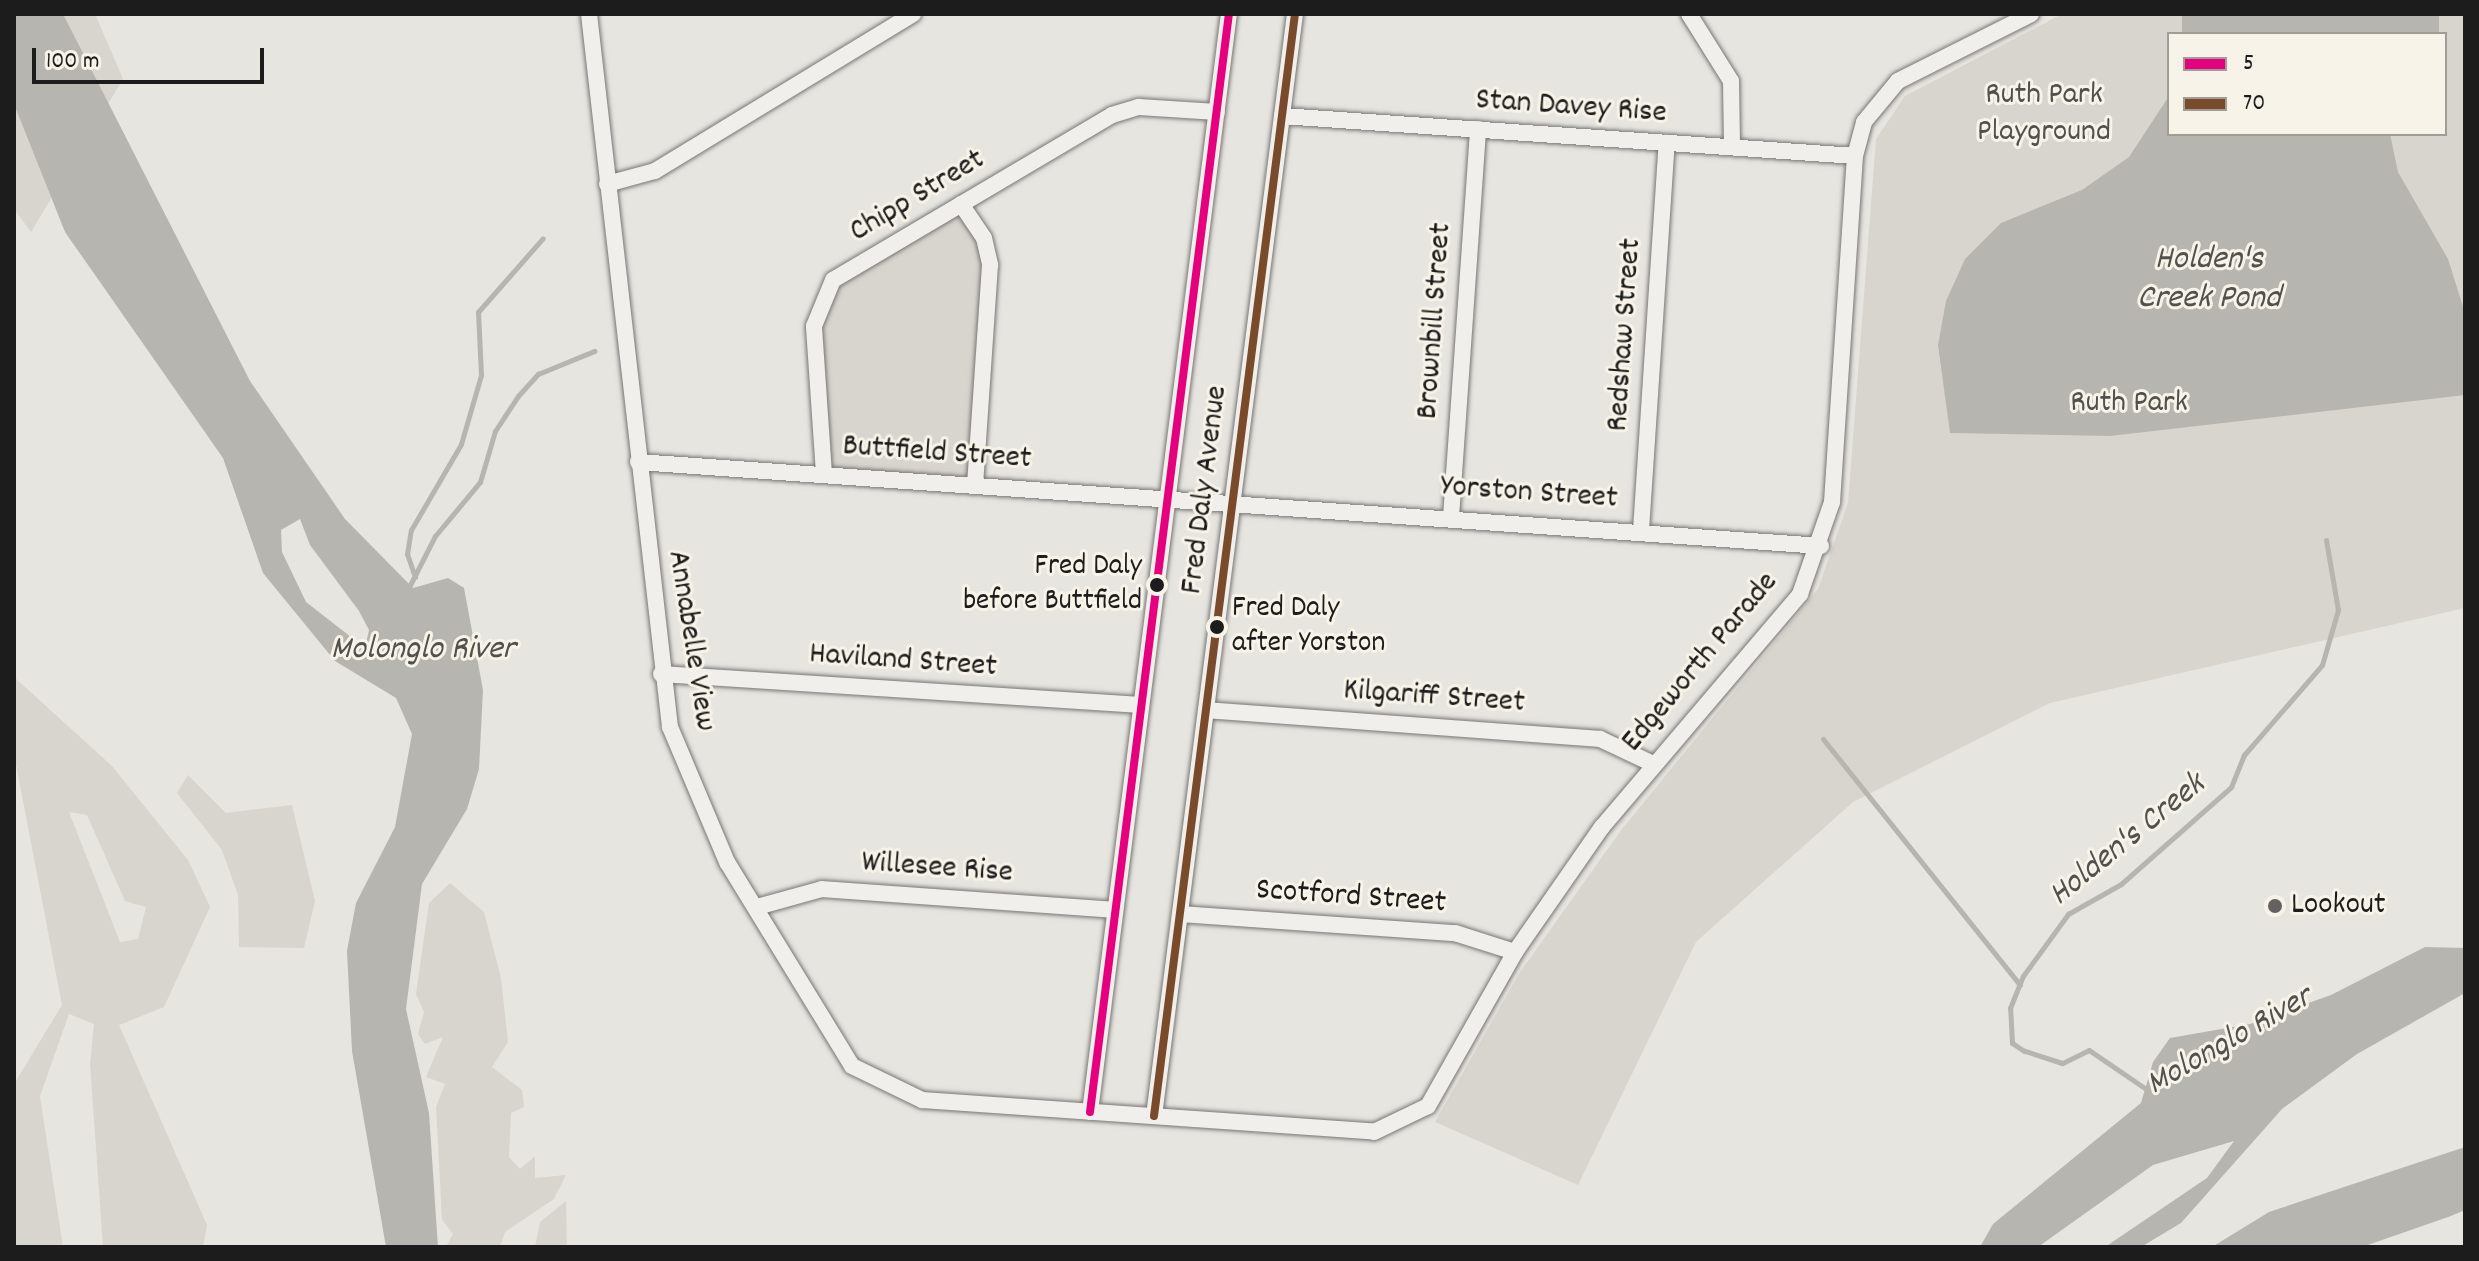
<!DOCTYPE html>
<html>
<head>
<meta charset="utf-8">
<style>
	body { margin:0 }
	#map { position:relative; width:2479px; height:1261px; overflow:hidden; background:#e6e5e0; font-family:Dekko,sans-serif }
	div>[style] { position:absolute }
	.green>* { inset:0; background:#d8d5ce }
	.water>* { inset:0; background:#b7b5af; transform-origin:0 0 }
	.stream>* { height:5px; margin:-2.5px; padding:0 2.5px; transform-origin:2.5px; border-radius:2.5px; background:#b7b5af }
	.roads { filter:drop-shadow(0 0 2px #777674) drop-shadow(0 0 2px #777674) }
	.minor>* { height:16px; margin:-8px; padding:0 8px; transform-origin:8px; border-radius:8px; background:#f0efeb }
	.bus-1>* { height:8px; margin:-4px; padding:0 4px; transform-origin:4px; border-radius:4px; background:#e5007d }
	.bus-2>* { height:8px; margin:-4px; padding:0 4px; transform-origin:4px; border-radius:4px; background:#7a4b2a }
	.dots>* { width:22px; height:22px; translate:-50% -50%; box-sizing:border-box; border:4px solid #f7f3e8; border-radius:50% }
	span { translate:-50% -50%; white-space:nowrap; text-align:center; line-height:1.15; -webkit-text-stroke:6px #f7f3e8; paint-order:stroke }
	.bus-label { font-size:30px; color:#1c1c1c }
	.right { translate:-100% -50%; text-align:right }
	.left { translate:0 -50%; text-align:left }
	.park-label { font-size:32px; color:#51504d }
	.street-label { font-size:32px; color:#1c1c1c }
	.poi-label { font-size:32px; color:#1c1c1c }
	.water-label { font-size:34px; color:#52514e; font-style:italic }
	.frame { position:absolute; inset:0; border:16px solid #1c1c1c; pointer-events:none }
	.legend { position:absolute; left:2167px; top:32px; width:280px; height:104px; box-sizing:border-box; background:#f7f3e8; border:2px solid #9f9d96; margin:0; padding:10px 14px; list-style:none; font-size:24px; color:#1c1c1c }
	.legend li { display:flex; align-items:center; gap:16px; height:40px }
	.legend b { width:40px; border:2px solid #9f9d96 }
	.scale { position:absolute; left:32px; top:48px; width:232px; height:36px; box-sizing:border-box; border:4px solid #1c1c1c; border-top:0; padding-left:10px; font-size:24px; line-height:28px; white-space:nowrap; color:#1c1c1c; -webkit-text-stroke:6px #f7f3e8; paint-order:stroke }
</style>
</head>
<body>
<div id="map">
	<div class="green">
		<div style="clip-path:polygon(14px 14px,95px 14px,123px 79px,31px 232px,14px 209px)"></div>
		<div style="clip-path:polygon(evenodd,2062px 14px,2465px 14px,2465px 608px,2050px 703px,1853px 802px,1696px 942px,1578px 1185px,1435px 1122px,1520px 972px,1622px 829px,1818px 589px,1848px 503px,1876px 139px,1905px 96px,2062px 14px,2169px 34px,2445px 34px,2445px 134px,2169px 134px,2169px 34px)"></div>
		<div style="clip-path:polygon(961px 204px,984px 238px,975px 485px,824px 474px,814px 326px,833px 280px)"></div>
		<div style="clip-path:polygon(evenodd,14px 677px,112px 766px,188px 860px,210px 907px,164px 1007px,119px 1025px,207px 1225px,203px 1247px,103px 1247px,90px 1064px,94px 1024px,69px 1014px,40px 1096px,63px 1247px,14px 1247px,14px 1084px,62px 1005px,14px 754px,14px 677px,69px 812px,87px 815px,125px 901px,146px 907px,138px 939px,120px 942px,69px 812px)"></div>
		<div style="clip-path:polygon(188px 775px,226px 813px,292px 805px,315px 901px,304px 948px,239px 947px,238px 895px,222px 850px,177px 793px)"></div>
		<div style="clip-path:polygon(450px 883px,484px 912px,501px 978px,508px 1042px,492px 1067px,522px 1090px,524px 1107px,511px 1113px,509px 1157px,520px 1169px,535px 1156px,535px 1178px,566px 1175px,554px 1199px,505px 1232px,500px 1247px,446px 1247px,453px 1234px,442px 1220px,436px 1107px,445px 1084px,426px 1077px,443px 1037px,425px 1044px,418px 1034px,424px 1012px,416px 994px,429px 903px)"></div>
		<div style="clip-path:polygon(566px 1201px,567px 1247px,535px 1247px,540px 1222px)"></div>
	</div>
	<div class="water">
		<div style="clip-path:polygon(evenodd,14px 14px,63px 14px,250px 381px,345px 519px,413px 588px,448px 578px,464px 588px,483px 690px,479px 769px,467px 809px,422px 884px,406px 1009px,429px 1113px,438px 1247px,386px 1247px,352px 1051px,347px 951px,356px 903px,395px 827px,412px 734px,396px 698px,335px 661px,263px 573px,223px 458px,65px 232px,14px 104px,14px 14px,300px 519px,310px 545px,359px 611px,369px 630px,365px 648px,306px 602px,282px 552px,281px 530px,300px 519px)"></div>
		<div style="left:2182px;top:14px;width:257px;height:20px"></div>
		<div style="clip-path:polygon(2169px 96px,2169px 134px,2390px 134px,2398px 172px,2448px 259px,2465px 313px,2465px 395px,2110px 436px,1950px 433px,1938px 345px,1946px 301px,1965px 259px,2001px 223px,2082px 190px,2129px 157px)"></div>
		<div style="clip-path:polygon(2425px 947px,2465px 948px,2465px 993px,2357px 1054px,2282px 1109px,2181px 1223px,2141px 1247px,2105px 1247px,2207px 1178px,2234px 1141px,2153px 1165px,2038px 1247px,1980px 1247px,1993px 1224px,2141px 1103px,2153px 1062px,2170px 1038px,2250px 1024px,2331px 995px)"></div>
		<div style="clip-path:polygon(2465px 1147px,2465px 1210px,2451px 1216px,2362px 1247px,2212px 1247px,2269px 1212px)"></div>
	</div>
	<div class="stream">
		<div style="left:415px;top:577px;width:24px;rotate:-109deg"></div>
		<div style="left:407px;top:554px;width:24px;rotate:-81deg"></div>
		<div style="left:411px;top:530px;width:99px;rotate:-59.8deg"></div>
		<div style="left:461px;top:444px;width:72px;rotate:-73.8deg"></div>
		<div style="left:481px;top:375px;width:63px;rotate:-92.7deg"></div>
		<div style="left:478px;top:312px;width:98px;rotate:-48.7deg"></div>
		<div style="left:408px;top:589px;width:59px;rotate:-63deg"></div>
		<div style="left:435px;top:536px;width:70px;rotate:-50.2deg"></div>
		<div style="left:480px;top:482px;width:53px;rotate:-73.6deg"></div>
		<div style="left:495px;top:431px;width:42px;rotate:-56.7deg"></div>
		<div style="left:518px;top:396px;width:30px;rotate:-48deg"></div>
		<div style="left:538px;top:374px;width:61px;rotate:-22.3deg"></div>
		<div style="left:1823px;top:739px;width:315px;rotate:51.3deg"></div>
		<div style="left:2149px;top:1091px;width:73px;rotate:-145.7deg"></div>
		<div style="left:2089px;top:1050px;width:30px;rotate:154deg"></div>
		<div style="left:2062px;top:1063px;width:40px;rotate:-162deg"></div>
		<div style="left:2024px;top:1051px;width:14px;rotate:-146deg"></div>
		<div style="left:2012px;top:1043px;width:35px;rotate:-93deg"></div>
		<div style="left:2010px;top:1008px;width:35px;rotate:-68deg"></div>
		<div style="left:2023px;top:976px;width:77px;rotate:-54deg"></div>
		<div style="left:2068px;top:914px;width:61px;rotate:-29.5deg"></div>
		<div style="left:2121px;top:884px;width:147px;rotate:-41.4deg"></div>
		<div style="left:2231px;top:787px;width:35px;rotate:-68deg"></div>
		<div style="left:2244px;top:755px;width:119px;rotate:-49.1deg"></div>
		<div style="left:2322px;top:665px;width:57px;rotate:-73.8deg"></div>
		<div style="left:2338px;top:610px;width:71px;rotate:-99.7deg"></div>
	</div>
	<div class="roads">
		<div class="minor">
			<div style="left:589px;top:14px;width:718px;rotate:83.52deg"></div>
			<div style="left:670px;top:727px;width:147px;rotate:67.1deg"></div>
			<div style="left:727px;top:862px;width:239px;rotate:58.5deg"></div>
			<div style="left:852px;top:1066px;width:78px;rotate:25.9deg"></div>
			<div style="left:922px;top:1100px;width:453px;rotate:4deg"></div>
			<div style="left:1374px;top:1132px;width:60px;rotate:-25.7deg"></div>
			<div style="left:1428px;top:1106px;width:177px;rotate:-60.5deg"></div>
			<div style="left:1515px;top:952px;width:152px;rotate:-55.2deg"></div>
			<div style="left:1602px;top:827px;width:306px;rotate:-49.6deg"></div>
			<div style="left:1800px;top:594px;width:97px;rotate:-70.8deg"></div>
			<div style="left:1832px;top:502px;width:347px;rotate:-86.2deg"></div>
			<div style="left:1855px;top:156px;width:35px;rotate:-75deg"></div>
			<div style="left:1864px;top:122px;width:53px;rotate:-50.3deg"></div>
			<div style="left:1898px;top:81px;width:149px;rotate:-26.7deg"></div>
			<div style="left:1689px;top:14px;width:79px;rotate:57.9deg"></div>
			<div style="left:1731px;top:81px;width:66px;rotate:89.1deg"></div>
			<div style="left:1282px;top:116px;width:574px;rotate:3.99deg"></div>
			<div style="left:607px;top:184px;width:50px;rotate:-15.2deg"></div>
			<div style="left:655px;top:171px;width:302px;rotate:-31.3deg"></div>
			<div style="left:961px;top:204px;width:41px;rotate:55.9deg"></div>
			<div style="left:984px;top:238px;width:28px;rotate:77deg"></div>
			<div style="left:990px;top:265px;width:221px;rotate:93.9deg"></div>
			<div style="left:638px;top:462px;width:1186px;rotate:4.06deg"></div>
			<div style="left:824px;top:474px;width:148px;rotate:-93.9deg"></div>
			<div style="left:814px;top:326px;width:50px;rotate:-67.6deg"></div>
			<div style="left:833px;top:280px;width:324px;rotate:-30.6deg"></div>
			<div style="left:1112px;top:115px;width:28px;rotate:-17deg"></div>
			<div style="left:1139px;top:107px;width:78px;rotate:3.7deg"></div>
			<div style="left:1451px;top:517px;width:389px;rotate:-86deg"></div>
			<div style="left:1641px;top:530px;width:388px;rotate:-86.2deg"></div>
			<div style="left:661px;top:674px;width:481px;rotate:3.7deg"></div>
			<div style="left:1206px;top:710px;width:395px;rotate:4.2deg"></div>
			<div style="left:1600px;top:739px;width:56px;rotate:25.2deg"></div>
			<div style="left:757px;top:907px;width:67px;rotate:-15.5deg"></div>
			<div style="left:822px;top:889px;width:294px;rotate:4.1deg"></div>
			<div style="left:1180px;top:914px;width:276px;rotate:4deg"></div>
			<div style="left:1455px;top:933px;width:63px;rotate:17.6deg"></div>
			<div style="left:1090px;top:1112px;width:1107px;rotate:-82.79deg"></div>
			<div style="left:1154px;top:1116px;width:1111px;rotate:-82.71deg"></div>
		</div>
	</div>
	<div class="bus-1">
		<div style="left:1090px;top:1112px;width:1107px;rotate:-82.79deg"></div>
	</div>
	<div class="bus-2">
		<div style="left:1154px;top:1116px;width:1111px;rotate:-82.71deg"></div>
	</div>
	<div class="dots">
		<div style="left:1157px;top:585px;background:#1c1c1c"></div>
		<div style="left:1217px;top:627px;background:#1c1c1c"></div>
		<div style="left:2275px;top:906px;background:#636261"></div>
	</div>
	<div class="bus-label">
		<span class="right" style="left:1142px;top:585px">Fred Daly<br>before Buttfield</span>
		<span class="left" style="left:1232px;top:627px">Fred Daly<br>after Yorston</span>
	</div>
	<div class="park-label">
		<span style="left:2044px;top:115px">Ruth Park<br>Playground</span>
		<span style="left:2129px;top:404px">Ruth Park</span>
	</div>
	<div class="street-label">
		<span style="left:1571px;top:108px;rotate:4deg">Stan Davey Rise</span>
		<span style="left:918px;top:197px;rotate:-31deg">Chipp Street</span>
		<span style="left:1436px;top:321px;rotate:-86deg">Brownbill Street</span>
		<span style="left:1626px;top:335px;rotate:-86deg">Redshaw Street</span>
		<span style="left:937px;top:454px;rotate:4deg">Buttfield Street</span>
		<span style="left:1206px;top:490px;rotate:-83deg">Fred Daly Avenue</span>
		<span style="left:1529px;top:494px;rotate:4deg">Yorston Street</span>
		<span style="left:690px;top:641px;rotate:81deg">Annabelle View</span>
		<span style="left:903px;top:662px;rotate:4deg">Haviland Street</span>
		<span style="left:1701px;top:663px;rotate:-50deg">Edgeworth Parade</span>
		<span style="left:1434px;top:698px;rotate:4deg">Kilgariff Street</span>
		<span style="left:937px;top:869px;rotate:4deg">Willesee Rise</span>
		<span style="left:1351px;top:898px;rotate:4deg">Scotford Street</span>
	</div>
	<div class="poi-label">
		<span class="left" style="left:2291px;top:906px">Lookout</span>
	</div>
	<div class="water-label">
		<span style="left:2209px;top:280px">Holden's<br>Creek Pond</span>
		<span style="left:423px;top:651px">Molonglo River</span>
		<span style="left:2128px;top:841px;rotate:-39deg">Holden's Creek</span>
		<span style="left:2230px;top:1042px;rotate:-30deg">Molonglo River</span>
	</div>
	<div class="frame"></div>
	<ul class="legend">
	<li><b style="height:10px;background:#e5007d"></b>5</li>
	<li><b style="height:10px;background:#7a4b2a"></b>70</li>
	</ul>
	<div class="scale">100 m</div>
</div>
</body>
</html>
